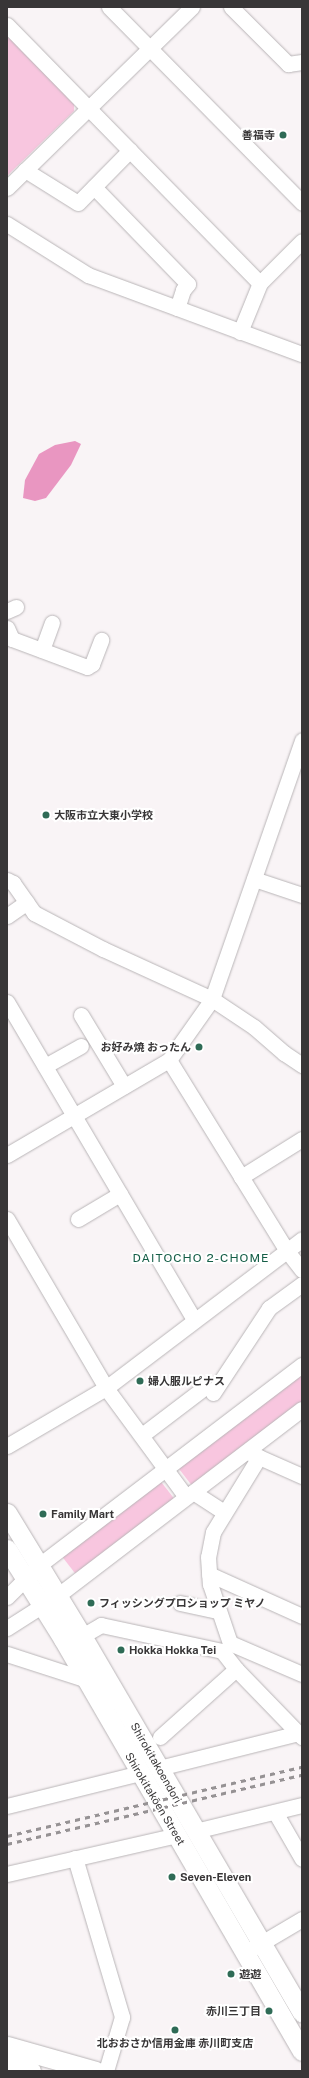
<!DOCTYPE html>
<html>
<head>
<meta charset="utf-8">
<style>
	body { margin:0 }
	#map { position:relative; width:309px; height:2078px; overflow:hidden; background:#f9f4f6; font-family:"Public Sans","Noto Sans JP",sans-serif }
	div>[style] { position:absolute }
	.green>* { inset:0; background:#f8c6df; transform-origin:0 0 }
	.forest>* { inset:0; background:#e996c1 }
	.roads { filter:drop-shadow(0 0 1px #b9b5b7) drop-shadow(0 0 1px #b9b5b7) }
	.minor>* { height:15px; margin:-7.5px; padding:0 7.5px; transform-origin:7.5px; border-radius:7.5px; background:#fff }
	.major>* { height:19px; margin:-9.5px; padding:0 9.5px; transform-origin:9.5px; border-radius:9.5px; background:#fff }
	.rail>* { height:3px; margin-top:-1.5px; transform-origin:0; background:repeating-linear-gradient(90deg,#969294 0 5px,transparent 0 10px) }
	.dots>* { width:11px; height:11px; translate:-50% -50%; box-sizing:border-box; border:2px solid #fff; border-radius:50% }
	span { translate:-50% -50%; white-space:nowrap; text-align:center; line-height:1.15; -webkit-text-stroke:4px #fff; paint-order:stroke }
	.poi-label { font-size:11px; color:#383637; font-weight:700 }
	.right { translate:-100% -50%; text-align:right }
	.left { translate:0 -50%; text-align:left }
	.street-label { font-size:11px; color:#383637 }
	.neighbourhood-label { font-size:12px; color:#155e47; letter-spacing:1px }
	.frame { position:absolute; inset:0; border:8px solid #383637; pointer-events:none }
</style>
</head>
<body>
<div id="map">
	<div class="green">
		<div style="clip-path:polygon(7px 33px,74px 102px,74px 111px,7px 176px)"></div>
		<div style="clip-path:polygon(302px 1370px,302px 1405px,193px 1487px,176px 1465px)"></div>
		<div style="left:158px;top:1478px;width:29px;height:124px;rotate:52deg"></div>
	</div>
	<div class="forest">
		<div style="clip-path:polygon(75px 441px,81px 444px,71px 465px,46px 498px,35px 501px,23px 498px,25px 480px,39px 454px,55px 445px)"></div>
	</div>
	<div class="roads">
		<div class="minor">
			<div style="left:109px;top:7px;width:275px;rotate:45.4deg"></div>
			<div style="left:231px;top:7px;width:81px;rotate:45deg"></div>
			<div style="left:288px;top:64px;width:14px;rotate:-8deg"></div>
			<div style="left:7px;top:25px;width:361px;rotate:45.6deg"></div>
			<div style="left:25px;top:170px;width:62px;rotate:31.9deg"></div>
			<div style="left:78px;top:203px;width:74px;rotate:-45.5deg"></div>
			<div style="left:94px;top:187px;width:135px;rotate:45.9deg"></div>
			<div style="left:188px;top:284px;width:8px;rotate:130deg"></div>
			<div style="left:183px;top:290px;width:19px;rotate:108deg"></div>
			<div style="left:7px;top:188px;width:259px;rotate:-44.4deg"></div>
			<div style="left:7px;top:224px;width:96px;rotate:32.2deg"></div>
			<div style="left:88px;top:275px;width:228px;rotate:20.3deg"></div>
			<div style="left:240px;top:332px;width:53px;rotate:-67.8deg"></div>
			<div style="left:260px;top:283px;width:59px;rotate:-45deg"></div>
			<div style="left:7px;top:611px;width:10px;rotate:-24deg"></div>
			<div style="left:7px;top:628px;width:12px;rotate:66deg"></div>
			<div style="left:12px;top:639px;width:80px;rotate:20.5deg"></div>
			<div style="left:87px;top:667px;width:6px;rotate:-31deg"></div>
			<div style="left:92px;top:664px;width:26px;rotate:-69deg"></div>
			<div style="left:42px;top:650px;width:29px;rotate:-70deg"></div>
			<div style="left:254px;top:879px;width:51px;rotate:18.4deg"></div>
			<div style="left:7px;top:880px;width:7px;rotate:27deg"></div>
			<div style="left:13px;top:883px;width:37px;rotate:55deg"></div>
			<div style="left:34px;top:913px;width:78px;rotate:27.6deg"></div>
			<div style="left:103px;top:949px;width:120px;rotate:24.6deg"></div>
			<div style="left:212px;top:999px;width:50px;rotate:33.7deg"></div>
			<div style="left:254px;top:1027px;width:40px;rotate:41deg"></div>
			<div style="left:284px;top:1053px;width:22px;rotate:34deg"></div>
			<div style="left:7px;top:916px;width:24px;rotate:-35deg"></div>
			<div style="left:7px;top:1002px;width:369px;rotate:59.5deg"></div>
			<div style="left:81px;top:1015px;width:83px;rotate:58.8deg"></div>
			<div style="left:169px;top:1060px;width:225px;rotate:58.3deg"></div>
			<div style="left:287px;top:1251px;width:24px;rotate:52deg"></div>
			<div style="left:45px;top:1066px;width:41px;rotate:-29.1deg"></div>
			<div style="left:7px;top:1155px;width:188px;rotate:-30.4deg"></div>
			<div style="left:169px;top:1060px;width:75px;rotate:-54.8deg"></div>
			<div style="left:212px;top:999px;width:274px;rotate:-70.8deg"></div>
			<div style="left:241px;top:1177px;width:72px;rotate:-31.9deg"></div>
			<div style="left:7px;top:1219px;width:196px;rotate:59.6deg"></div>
			<div style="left:106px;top:1388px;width:135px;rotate:53.7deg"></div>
			<div style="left:78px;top:1219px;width:49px;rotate:-30.8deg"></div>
			<div style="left:213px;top:1393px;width:102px;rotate:-56.6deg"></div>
			<div style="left:269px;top:1308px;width:41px;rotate:-36deg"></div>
			<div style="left:142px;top:1435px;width:78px;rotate:-37.2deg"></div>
			<div style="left:7px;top:1446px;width:115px;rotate:-30.4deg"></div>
			<div style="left:106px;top:1388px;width:246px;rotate:-37.2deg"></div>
			<div style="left:250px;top:1453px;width:57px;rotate:23.9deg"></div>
			<div style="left:259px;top:1457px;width:88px;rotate:121.5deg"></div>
			<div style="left:213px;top:1532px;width:25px;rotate:101deg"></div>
			<div style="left:208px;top:1557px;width:27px;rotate:86deg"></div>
			<div style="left:210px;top:1584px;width:62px;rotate:71.3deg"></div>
			<div style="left:230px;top:1643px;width:78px;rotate:23.3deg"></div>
			<div style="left:193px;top:1492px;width:37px;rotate:33deg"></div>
			<div style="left:209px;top:1574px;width:102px;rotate:24.3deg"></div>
			<div style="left:7px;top:1597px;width:44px;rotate:-45deg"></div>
			<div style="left:38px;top:1566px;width:332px;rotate:-37.3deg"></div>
			<div style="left:180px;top:1603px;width:39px;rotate:12deg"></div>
			<div style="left:7px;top:1628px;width:59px;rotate:-32.6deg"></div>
			<div style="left:57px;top:1596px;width:308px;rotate:-37.4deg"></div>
			<div style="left:82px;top:1636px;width:22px;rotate:-30deg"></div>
			<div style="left:101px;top:1625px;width:124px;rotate:12.1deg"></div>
			<div style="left:222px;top:1651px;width:23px;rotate:52deg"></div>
			<div style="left:236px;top:1669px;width:95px;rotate:45.9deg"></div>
			<div style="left:7px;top:1654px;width:84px;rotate:18deg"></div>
			<div style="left:160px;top:1737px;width:102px;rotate:-41.8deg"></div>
			<div style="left:159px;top:1768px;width:143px;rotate:-14.1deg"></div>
			<div style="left:7px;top:1806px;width:137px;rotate:-13.9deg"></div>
			<div style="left:275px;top:1812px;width:54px;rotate:60.1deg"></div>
			<div style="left:195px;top:1831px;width:110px;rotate:-13.7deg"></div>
			<div style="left:75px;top:1858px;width:166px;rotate:73.5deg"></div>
			<div style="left:122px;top:2017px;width:56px;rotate:106.5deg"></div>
			<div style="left:7px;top:1874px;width:174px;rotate:-12.9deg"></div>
			<div style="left:253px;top:1948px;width:57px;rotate:-30.6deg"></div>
		</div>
		<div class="major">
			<div style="left:7px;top:1513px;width:144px;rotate:58.6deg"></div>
			<div style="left:82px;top:1636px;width:436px;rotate:59.7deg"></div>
			<div style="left:7px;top:1549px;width:106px;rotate:58.1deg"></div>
			<div style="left:63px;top:1639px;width:476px;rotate:59.9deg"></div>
			<div style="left:7px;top:2046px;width:92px;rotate:15.7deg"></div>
			<div style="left:7px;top:2064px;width:25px;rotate:16deg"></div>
		</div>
	</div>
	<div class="rail">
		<div style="left:7px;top:1836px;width:303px;rotate:-13.2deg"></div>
		<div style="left:7px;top:1844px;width:303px;rotate:-13.2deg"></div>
	</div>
	<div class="dots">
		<div style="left:283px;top:135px;background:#2f6b56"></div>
		<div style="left:46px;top:815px;background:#2f6b56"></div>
		<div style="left:199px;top:1047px;background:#2f6b56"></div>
		<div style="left:140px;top:1381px;background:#2f6b56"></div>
		<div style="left:43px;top:1514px;background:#2f6b56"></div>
		<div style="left:91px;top:1603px;background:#2f6b56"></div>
		<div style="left:121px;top:1650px;background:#2f6b56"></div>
		<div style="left:172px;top:1877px;background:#2f6b56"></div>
		<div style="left:231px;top:1974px;background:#2f6b56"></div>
		<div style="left:269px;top:2011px;background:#2f6b56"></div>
		<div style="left:175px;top:2030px;background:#2f6b56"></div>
	</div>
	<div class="poi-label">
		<span class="right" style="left:275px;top:135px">善福寺</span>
		<span class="left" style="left:54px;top:815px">大阪市立大東小学校</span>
		<span class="right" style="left:191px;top:1047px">お好み焼 おったん</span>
		<span class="left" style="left:148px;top:1381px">婦人服ルピナス</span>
		<span class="left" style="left:51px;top:1514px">Family Mart</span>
		<span class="left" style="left:99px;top:1603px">フィッシングプロショップ ミヤノ</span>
		<span class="left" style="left:129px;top:1650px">Hokka Hokka Tei</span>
		<span class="left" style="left:180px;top:1877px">Seven-Eleven</span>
		<span class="left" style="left:239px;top:1974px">遊遊</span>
		<span class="right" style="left:261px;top:2011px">赤川三丁目</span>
		<span style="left:175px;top:2043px">北おおさか信用金庫 赤川町支店</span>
	</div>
	<div class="street-label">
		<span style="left:156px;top:1763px;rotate:60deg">Shirokitakoendori</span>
		<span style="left:155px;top:1799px;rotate:59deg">Shirokitakōen Street</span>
	</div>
	<div class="neighbourhood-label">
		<span style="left:201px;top:1259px">DAITOCHO 2-CHOME</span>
	</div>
	<div class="frame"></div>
</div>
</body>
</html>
